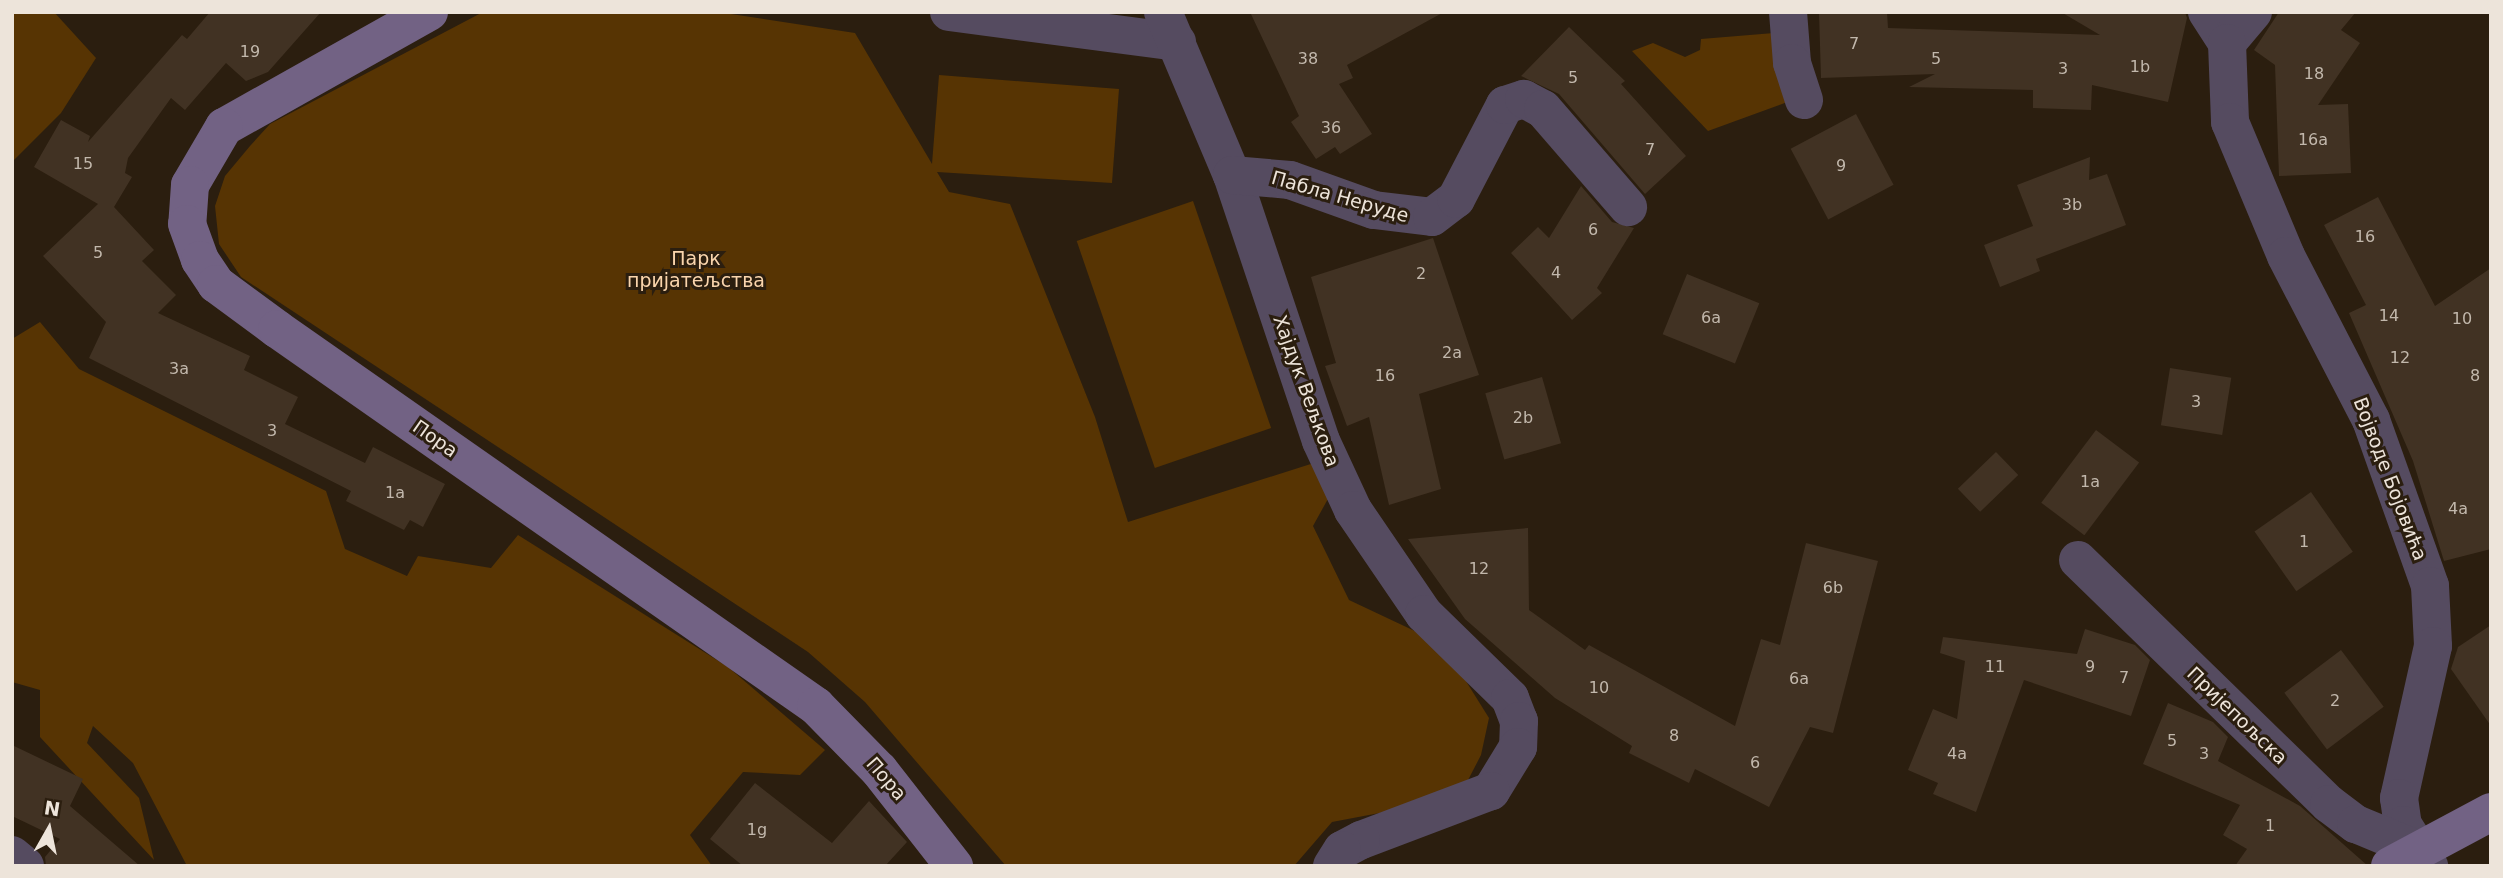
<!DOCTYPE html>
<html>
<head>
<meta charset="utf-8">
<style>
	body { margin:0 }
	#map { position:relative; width:2503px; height:878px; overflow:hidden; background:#2b1e0f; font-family:"DejaVu Sans",sans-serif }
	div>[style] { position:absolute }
	.green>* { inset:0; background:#573403; transform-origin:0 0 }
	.building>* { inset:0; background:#413223; transform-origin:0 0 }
	.street>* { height:38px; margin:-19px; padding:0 19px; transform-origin:19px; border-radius:19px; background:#554b60 }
	.secondary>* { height:38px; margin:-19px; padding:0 19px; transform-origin:19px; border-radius:19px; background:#726284 }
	span { translate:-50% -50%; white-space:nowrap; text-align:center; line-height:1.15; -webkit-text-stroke:6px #2b1e0f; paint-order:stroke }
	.number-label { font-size:16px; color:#c2b8ac }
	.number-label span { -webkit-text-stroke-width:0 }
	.street-label { font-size:19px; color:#ede4da }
	.park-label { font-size:19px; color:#fad5ad }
	.frame { position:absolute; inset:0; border:14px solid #ede4da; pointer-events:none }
	.north { position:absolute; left:14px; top:794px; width:70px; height:70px; -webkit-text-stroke:5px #2b1e0f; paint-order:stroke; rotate:9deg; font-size:19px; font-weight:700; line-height:28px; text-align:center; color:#ede4da }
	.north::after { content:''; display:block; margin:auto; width:24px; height:32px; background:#ede4da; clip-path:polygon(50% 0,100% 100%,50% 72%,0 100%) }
</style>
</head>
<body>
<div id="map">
	<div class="green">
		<div style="clip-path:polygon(12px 12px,54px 12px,96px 58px,61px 113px,12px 162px)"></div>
		<div style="clip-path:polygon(483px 12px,718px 12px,855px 33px,932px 164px,939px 75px,1119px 89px,1112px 183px,937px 172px,949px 192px,1010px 204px,1095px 417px,1128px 522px,1317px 462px,1329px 497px,1313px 526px,1349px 600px,1419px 633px,1454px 662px,1489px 718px,1481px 755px,1466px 784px,1427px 804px,1332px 822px,1294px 866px,1006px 866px,865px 702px,808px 652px,241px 277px,219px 244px,215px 206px,225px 176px,250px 146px,270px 124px)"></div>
		<div style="clip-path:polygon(1774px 33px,1790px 101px,1708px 131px,1632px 51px,1653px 43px,1685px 57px,1700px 50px,1701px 39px)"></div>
		<div style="left:1193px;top:201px;width:240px;height:123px;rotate:71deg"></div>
		<div style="clip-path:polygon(40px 322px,79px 369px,326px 491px,345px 549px,407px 576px,418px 556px,491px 568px,518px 535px,728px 667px,825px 750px,800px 775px,743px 772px,690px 835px,712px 866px,187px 866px,133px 763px,93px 726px,87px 743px,139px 798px,154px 860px,40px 737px,40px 690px,12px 682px,12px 339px)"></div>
	</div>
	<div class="building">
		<div style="clip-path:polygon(210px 12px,321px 12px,268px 72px,246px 81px,226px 63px,185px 110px,171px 98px,128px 158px,125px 173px,132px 177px,114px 207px,154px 250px,142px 261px,176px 295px,158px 313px,250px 356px,244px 370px,298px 397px,285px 424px,365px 463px,373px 447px,445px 484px,423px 527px,410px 520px,404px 530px,346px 501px,351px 491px,89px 358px,106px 322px,43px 256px,98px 204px,34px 167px,61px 120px,90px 136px,88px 142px,182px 35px,187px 39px)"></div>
		<div style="clip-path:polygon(1250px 12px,1444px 12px,1347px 65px,1353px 78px,1339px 84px,1372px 134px,1340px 154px,1335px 147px,1316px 159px,1291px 122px,1299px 116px)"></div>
		<div style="clip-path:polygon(1819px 12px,1887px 12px,1888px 28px,2100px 35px,2061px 12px,2185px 12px,2187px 18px,2168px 102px,2092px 85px,2091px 110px,2033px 108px,2033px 90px,1909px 87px,1935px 74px,1821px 78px)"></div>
		<div style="clip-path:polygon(2279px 12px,2356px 12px,2341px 30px,2360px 43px,2318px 105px,2348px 104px,2351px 173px,2279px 176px,2275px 65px,2254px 50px)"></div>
		<div style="clip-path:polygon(1569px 27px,1625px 81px,1621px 84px,1686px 156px,1645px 194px,1559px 94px,1521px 76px)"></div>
		<div style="left:1856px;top:114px;width:80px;height:74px;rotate:62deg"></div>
		<div style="clip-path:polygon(2090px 157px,2089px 180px,2107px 174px,2126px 225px,2036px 259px,2040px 271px,2000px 287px,1984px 245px,2033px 226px,2017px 185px)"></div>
		<div style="clip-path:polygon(1581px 186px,1612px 222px,1634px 228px,1597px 288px,1602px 293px,1572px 320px,1511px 253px,1538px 227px,1549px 238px)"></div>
		<div style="clip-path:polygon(2378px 197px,2435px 306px,2491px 268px,2491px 549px,2444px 561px,2413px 461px,2349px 313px,2366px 305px,2324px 225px)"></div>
		<div style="clip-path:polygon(1433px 238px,1479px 375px,1419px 394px,1441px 489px,1389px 505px,1369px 417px,1347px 426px,1325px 366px,1336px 363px,1311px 277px)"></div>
		<div style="left:1687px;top:274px;width:78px;height:65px;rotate:22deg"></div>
		<div style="left:2170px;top:368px;width:62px;height:58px;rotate:9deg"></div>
		<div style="left:1542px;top:377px;width:69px;height:59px;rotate:74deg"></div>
		<div style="left:2096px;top:430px;width:54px;height:91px;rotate:37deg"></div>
		<div style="left:1996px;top:452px;width:32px;height:53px;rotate:46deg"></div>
		<div style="left:2311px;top:492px;width:73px;height:69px;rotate:55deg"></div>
		<div style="clip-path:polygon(1528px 528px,1529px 610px,1585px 650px,1589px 645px,1735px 726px,1761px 639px,1780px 645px,1806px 543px,1878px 561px,1833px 733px,1810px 727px,1769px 807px,1695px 769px,1689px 783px,1629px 753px,1632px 746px,1555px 698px,1465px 619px,1408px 539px)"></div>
		<div style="clip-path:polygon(2491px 625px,2491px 726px,2451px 669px,2458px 647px)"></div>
		<div style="clip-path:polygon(2085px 629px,2135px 645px,2150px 660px,2131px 716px,2024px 680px,1976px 812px,1933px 794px,1938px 783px,1908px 770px,1933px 709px,1957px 719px,1965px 661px,1940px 653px,1943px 637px,2077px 654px)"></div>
		<div style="left:2341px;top:650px;width:71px;height:71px;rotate:53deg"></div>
		<div style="clip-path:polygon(2168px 703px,2213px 722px,2228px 737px,2218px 761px,2300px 806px,2368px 866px,2235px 866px,2247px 849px,2223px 835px,2240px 805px,2143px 764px)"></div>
		<div style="clip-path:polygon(12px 745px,83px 779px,70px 806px,140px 866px,46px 866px,45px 857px,60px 839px,12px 816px)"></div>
		<div style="clip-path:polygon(755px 783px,832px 843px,869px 801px,907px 842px,885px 866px,743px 866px,710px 839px)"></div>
	</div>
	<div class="street">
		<div style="left:949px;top:12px;width:230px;rotate:7.5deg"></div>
		<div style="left:1163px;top:12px;width:177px;rotate:67.1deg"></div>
		<div style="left:1232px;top:175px;width:280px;rotate:71.5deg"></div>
		<div style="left:1321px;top:441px;width:76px;rotate:65.1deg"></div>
		<div style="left:1353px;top:510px;width:126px;rotate:55.7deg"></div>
		<div style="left:1424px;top:614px;width:120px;rotate:44.3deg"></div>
		<div style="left:1510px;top:698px;width:25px;rotate:69deg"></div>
		<div style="left:1519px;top:721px;width:26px;rotate:92deg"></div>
		<div style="left:1518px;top:747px;width:52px;rotate:121.5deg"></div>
		<div style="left:1491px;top:791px;width:139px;rotate:159.3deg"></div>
		<div style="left:1361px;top:840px;width:21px;rotate:152deg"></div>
		<div style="left:1342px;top:850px;width:19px;rotate:122deg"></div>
		<div style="left:1788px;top:12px;width:51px;rotate:85.5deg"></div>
		<div style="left:1792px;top:63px;width:39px;rotate:72deg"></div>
		<div style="left:2207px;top:12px;width:37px;rotate:57deg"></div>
		<div style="left:2253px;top:12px;width:40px;rotate:130deg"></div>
		<div style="left:2227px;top:43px;width:79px;rotate:87.8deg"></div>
		<div style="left:2230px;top:122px;width:145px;rotate:67.3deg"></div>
		<div style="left:2286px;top:256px;width:185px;rotate:62.6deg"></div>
		<div style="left:2371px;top:420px;width:176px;rotate:70.4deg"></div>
		<div style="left:2430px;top:586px;width:60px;rotate:87.1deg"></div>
		<div style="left:2433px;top:646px;width:156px;rotate:102.6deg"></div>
		<div style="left:2399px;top:798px;width:27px;rotate:82deg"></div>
		<div style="left:2403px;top:825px;width:49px;rotate:57.6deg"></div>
		<div style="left:1232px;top:175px;width:58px;rotate:4.9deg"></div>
		<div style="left:1290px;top:180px;width:89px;rotate:19.7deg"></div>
		<div style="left:1374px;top:210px;width:58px;rotate:6.9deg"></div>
		<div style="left:1432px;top:217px;width:30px;rotate:-37deg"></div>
		<div style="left:1456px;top:199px;width:106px;rotate:-62.5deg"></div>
		<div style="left:1505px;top:105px;width:20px;rotate:-18deg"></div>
		<div style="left:1524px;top:99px;width:21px;rotate:28deg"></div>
		<div style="left:1543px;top:109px;width:130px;rotate:49.1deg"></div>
		<div style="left:2078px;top:560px;width:350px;rotate:44.2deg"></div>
		<div style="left:2329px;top:804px;width:34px;rotate:37deg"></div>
		<div style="left:2356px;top:824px;width:63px;rotate:22.5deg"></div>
		<div style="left:12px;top:855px;width:17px;rotate:40deg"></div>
	</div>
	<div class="secondary">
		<div style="left:429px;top:12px;width:235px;rotate:150.7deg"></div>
		<div style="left:224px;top:127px;width:67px;rotate:120.4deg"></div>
		<div style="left:190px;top:185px;width:39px;rotate:94deg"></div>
		<div style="left:187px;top:224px;width:38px;rotate:70deg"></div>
		<div style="left:200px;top:260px;width:29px;rotate:56deg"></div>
		<div style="left:216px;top:284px;width:76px;rotate:36.4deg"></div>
		<div style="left:277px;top:329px;width:658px;rotate:34.97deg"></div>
		<div style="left:816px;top:706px;width:90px;rotate:45.5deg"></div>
		<div style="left:879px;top:770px;width:122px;rotate:52deg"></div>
		<div style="left:2390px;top:866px;width:115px;rotate:-28.1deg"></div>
	</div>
	<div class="number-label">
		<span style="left:1854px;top:44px">7</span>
		<span style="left:250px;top:52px">19</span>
		<span style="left:1308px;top:59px">38</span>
		<span style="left:1936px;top:59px">5</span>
		<span style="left:2140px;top:67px">1b</span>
		<span style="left:2063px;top:69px">3</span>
		<span style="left:2314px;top:74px">18</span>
		<span style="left:1573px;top:78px">5</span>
		<span style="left:1331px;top:128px">36</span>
		<span style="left:2313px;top:140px">16a</span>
		<span style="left:1650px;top:150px">7</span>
		<span style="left:83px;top:164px">15</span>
		<span style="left:1841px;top:166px">9</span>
		<span style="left:2072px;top:205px">3b</span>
		<span style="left:1593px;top:230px">6</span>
		<span style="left:2365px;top:237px">16</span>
		<span style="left:98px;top:253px">5</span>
		<span style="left:1556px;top:273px">4</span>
		<span style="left:1421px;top:274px">2</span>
		<span style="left:2389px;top:316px">14</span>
		<span style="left:1711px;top:318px">6a</span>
		<span style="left:2462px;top:319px">10</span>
		<span style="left:1452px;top:353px">2a</span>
		<span style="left:2400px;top:358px">12</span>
		<span style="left:179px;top:369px">3a</span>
		<span style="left:1385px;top:376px">16</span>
		<span style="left:2475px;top:376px">8</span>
		<span style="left:2196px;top:402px">3</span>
		<span style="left:1523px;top:418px">2b</span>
		<span style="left:272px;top:431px">3</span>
		<span style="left:2090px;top:482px">1a</span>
		<span style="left:395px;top:493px">1a</span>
		<span style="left:2458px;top:509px">4a</span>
		<span style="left:2304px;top:542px">1</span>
		<span style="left:1479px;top:569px">12</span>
		<span style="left:1833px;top:588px">6b</span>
		<span style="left:1995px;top:667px">11</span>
		<span style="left:2090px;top:667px">9</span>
		<span style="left:2124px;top:678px">7</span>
		<span style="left:1799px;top:679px">6a</span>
		<span style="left:1599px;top:688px">10</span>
		<span style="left:2335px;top:701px">2</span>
		<span style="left:1674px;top:736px">8</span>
		<span style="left:2172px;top:741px">5</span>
		<span style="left:1957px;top:754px">4a</span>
		<span style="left:2204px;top:754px">3</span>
		<span style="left:1755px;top:763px">6</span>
		<span style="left:2270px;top:826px">1</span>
		<span style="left:757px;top:830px">1g</span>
	</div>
	<div class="street-label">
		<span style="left:1340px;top:197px;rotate:16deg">Пабла Неруде</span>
		<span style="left:1306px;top:391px;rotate:70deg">Хајдук Вељкова</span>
		<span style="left:435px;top:439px;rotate:35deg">Пора</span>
		<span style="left:2390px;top:479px;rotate:69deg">Војводе Бојовића</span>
		<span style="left:2237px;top:716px;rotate:44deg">Пријепољска</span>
		<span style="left:886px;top:779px;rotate:49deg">Пора</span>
	</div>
	<div class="park-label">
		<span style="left:696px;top:270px">Парк<br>пријатељства</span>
	</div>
	<div class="frame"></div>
	<div class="north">N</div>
</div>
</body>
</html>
